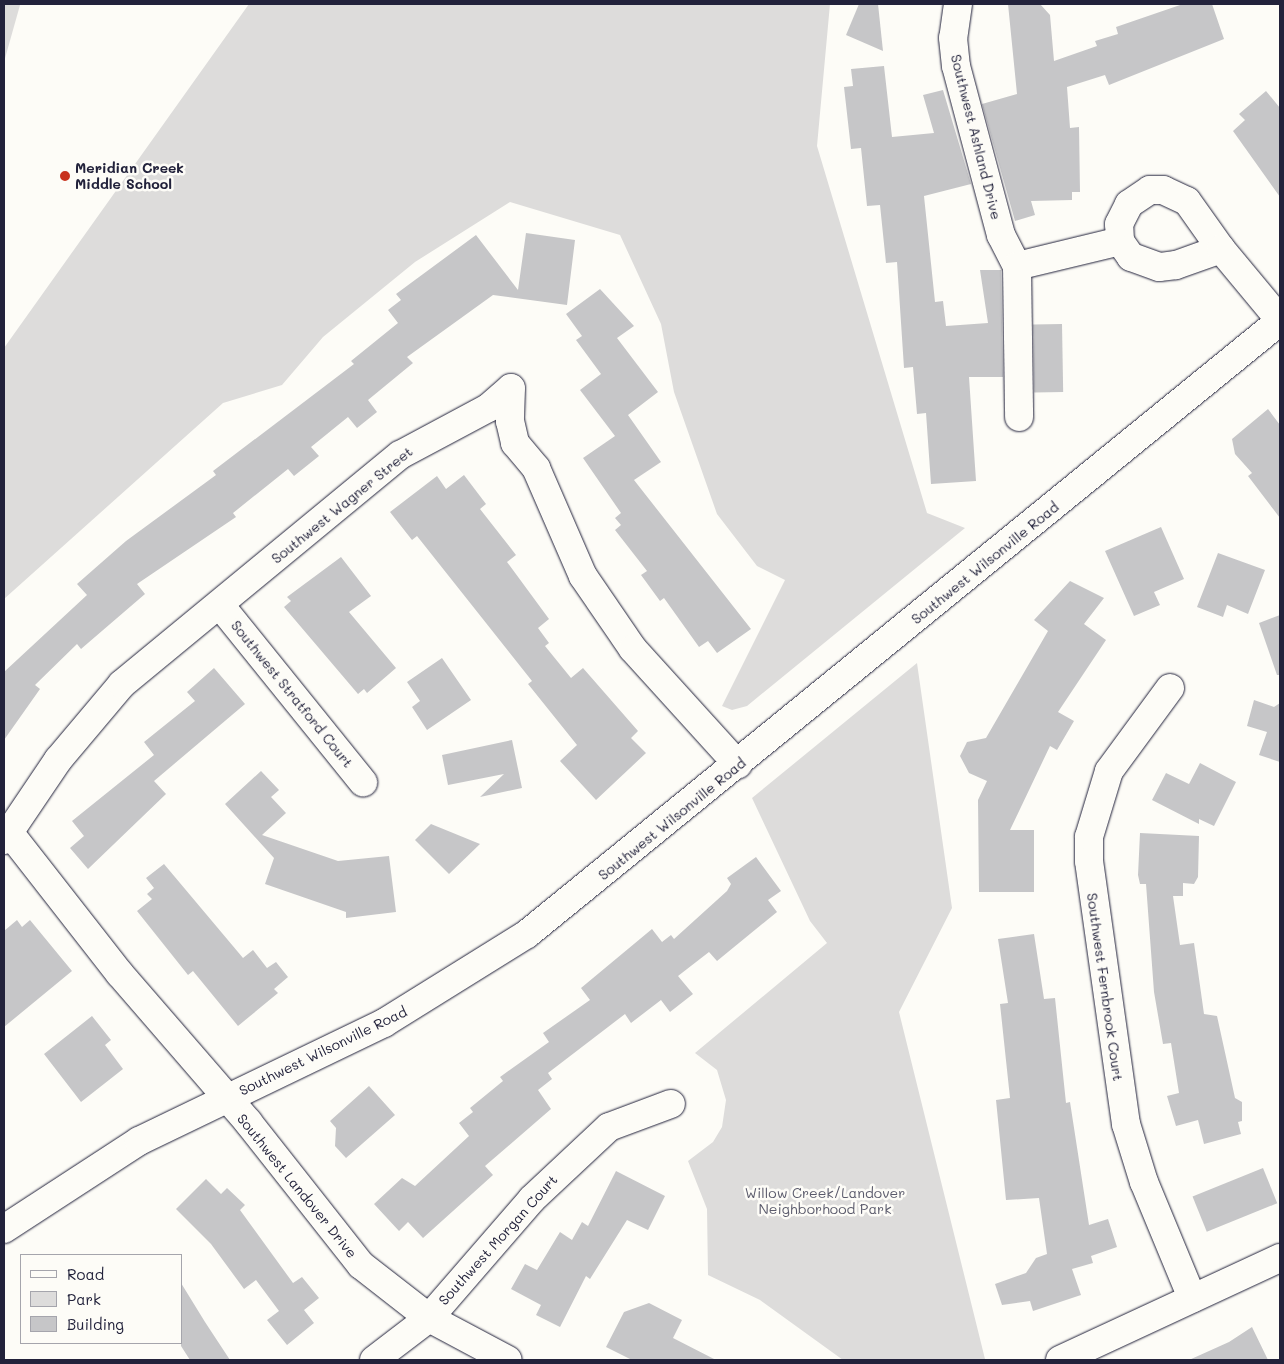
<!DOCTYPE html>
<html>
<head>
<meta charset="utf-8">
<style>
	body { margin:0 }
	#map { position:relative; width:1284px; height:1364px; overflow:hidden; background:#fdfcf7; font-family:Mali,sans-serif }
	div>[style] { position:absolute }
	.green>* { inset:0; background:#dddcdb }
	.building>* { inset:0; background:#c6c6c8; transform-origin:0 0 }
	.roads { filter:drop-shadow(0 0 1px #22223b) drop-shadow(0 0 1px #22223b) }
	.minor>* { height:28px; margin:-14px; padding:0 14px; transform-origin:14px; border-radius:14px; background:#fdfcf7 }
	.primary>* { height:28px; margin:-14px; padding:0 14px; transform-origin:14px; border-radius:14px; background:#fdfcf7 }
	.dots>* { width:14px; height:14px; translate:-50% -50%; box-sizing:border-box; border:2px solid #fdfcf7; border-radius:50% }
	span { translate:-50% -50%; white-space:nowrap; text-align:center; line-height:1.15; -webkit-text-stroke:5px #fdfcf7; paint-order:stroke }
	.street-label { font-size:14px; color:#22223b }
	.poi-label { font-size:14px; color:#22223b; font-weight:700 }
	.left { translate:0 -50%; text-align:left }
	.park-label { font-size:14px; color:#5a5a6b }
	.frame { position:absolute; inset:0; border:5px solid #22223b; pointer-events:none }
	.legend { position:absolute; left:20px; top:1254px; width:162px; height:90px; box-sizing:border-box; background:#fdfcf7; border:1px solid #a5a5ac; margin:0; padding:6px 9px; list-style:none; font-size:15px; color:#22223b }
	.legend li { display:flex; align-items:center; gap:10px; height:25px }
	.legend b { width:25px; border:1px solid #a5a5ac }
</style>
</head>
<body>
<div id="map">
	<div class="green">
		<div style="clip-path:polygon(4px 4px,20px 5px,4px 62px)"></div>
		<div style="clip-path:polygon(249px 4px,830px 4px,817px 146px,927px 513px,965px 528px,747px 706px,732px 710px,722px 706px,785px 580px,757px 566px,717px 514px,674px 392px,661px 324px,620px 235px,510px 202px,415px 262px,323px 337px,282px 385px,223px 403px,4px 599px,4px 348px)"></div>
		<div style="clip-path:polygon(917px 663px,952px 908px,899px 1012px,985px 1359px,843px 1360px,760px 1300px,708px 1275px,707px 1209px,688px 1161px,713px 1142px,722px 1127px,726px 1100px,717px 1070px,695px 1053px,827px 943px,810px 921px,752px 798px)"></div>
	</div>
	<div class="building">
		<div style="clip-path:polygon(859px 4px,878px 4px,883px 51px,846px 35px)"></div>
		<div style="clip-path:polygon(1008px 4px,1040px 4px,1050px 15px,1054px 61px,1097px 46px,1095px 41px,1118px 34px,1116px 27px,1183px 4px,1212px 4px,1224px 39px,1109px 85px,1105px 75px,1067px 87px,1070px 128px,1079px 127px,1080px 192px,1072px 192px,1072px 200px,1031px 201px,1035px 215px,1015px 221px,982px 104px,1017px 94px)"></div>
		<div style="clip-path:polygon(884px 66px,892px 137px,934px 133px,923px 95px,943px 90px,971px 184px,924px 196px,935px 302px,943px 301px,946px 326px,988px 323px,980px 270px,1001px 270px,1003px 377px,969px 377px,976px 481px,931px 484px,926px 413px,917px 414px,913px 367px,904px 368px,897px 262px,886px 263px,880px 205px,867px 206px,861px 148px,851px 149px,844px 87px,853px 86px,851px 69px)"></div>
		<div style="clip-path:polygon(1266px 91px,1280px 108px,1280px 197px,1233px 131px,1245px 120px,1239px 114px)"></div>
		<div style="clip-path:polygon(526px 233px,575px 240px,567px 305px,493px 295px,407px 357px,413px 363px,368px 400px,377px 412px,357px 428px,348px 417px,311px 447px,319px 456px,294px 476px,288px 469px,233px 513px,236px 517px,137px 584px,145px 594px,81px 649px,77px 644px,35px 685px,40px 689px,4px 740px,4px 672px,87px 595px,77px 584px,126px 541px,216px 475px,213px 471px,354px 364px,351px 361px,398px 323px,388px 310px,401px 300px,396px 294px,476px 235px,518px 290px)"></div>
		<div style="clip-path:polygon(600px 289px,634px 326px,617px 338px,658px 392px,628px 415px,661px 462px,634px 480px,751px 629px,717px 653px,708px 641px,699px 647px,664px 598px,660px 601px,641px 575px,647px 571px,615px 530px,621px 525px,615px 518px,621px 513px,583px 458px,615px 436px,580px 390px,601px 374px,576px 340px,582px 336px,566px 314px)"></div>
		<div style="left:1062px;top:324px;width:68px;height:29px;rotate:89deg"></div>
		<div style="clip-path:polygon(1268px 409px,1280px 425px,1280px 518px,1248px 476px,1252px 473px,1235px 454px,1232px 439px)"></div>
		<div style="clip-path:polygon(464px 475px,486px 504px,480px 509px,516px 555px,507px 562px,549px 619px,538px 628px,549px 643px,545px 646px,571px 678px,583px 668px,638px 731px,631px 738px,646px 753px,596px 800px,560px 761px,577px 745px,528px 684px,532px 681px,417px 536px,412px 540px,390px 512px,437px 476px,446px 489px)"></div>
		<div style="clip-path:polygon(1161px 527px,1184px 579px,1154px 592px,1160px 605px,1134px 616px,1105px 551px)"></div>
		<div style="clip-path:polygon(1218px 553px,1265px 570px,1248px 614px,1227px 605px,1223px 617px,1197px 607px)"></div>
		<div style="clip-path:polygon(341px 557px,371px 596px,349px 612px,396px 668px,367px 693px,364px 689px,358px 694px,284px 607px,291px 601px,287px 597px)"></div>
		<div style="clip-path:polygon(1070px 581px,1104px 598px,1084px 624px,1106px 640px,1058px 712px,1074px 721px,1057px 750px,1050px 746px,1010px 830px,1034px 830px,1034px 892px,979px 892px,978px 800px,987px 781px,969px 773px,960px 756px,967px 742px,986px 738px,1048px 631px,1034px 620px)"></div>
		<div style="clip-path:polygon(1280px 615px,1280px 675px,1277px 675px,1259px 623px)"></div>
		<div style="clip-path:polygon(442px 658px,471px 700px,427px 730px,412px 707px,420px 701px,407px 682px)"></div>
		<div style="clip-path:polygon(214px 668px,245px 704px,154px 781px,166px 794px,88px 869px,70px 848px,84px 836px,72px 821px,154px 755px,144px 742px,195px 701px,187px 692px)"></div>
		<div style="clip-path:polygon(1254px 700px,1274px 707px,1280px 703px,1280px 762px,1259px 755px,1267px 732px,1247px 726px)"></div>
		<div style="clip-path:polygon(512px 740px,522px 788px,480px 797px,504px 774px,448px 785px,442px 755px)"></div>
		<div style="clip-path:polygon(1200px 763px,1236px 782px,1214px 826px,1199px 819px,1199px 824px,1152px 800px,1166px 773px,1189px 784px)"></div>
		<div style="clip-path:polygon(261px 771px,279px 790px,271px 797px,286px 813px,262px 835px,338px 861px,389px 856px,396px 912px,346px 918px,346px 912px,265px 884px,274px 858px,225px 804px)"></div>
		<div style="clip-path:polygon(431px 824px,480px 844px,449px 874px,415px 840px)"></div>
		<div style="clip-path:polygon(1140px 833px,1199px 836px,1198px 877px,1194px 884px,1183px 883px,1183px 896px,1173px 896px,1180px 945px,1194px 943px,1204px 1014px,1217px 1016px,1235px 1098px,1242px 1102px,1242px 1121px,1238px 1122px,1241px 1134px,1204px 1144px,1198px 1120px,1176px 1126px,1167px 1096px,1179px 1093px,1171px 1043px,1163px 1044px,1154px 992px,1146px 884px,1140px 884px,1138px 875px)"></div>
		<div style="clip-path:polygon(756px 857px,781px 891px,768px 900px,777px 912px,717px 961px,709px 952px,678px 976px,693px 994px,670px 1012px,661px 1000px,631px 1023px,625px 1014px,548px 1073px,552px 1079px,538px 1090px,551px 1109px,485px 1166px,493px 1175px,423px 1238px,408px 1222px,399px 1231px,374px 1204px,402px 1178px,415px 1186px,469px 1136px,459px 1123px,473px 1112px,470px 1108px,503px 1081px,500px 1077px,549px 1042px,543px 1033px,590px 1000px,581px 988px,652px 929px,662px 942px,671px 935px,674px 939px,727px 891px,731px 884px,727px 878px)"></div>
		<div style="clip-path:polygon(164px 864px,243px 958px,253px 950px,267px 968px,276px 962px,288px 977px,274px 989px,278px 993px,238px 1026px,193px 971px,188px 975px,137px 911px,152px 899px,147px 894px,154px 888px,146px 878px)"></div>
		<div style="clip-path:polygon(17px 920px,22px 927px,30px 920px,72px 971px,4px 1027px,4px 931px)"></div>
		<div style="clip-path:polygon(1034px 934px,1044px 999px,1055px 998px,1066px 1103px,1070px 1102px,1089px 1225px,1108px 1219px,1117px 1247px,1091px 1256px,1093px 1263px,1072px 1269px,1081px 1295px,1033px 1311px,1030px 1301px,1002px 1305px,995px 1284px,1026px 1273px,1036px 1258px,1047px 1254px,1039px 1198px,1006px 1200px,996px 1100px,1010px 1098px,1000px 1004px,1008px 1003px,998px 939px)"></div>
		<div style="clip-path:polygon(92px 1016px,111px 1040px,105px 1045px,123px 1069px,81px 1102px,44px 1054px)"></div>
		<div style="clip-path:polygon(369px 1086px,395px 1115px,346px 1158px,335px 1146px,336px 1128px,330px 1121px)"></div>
		<div style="left:1263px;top:1168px;width:38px;height:76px;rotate:68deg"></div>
		<div style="clip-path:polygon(616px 1171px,665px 1196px,648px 1230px,627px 1220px,590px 1279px,586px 1276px,560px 1327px,536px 1315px,541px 1305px,511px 1289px,525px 1264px,537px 1270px,560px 1232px,572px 1240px,582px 1222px,588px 1226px)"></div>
		<div style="clip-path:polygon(206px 1179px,221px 1194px,227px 1188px,245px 1205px,240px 1210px,293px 1283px,302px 1277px,319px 1298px,304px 1310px,314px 1323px,287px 1345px,267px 1320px,279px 1311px,256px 1280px,244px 1289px,211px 1244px,176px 1209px)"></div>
		<div style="clip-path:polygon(181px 1283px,205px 1322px,230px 1360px,190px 1360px,181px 1346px)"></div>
		<div style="clip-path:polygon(649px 1303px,682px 1320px,673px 1338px,716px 1360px,632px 1360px,606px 1347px,624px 1312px)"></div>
		<div style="clip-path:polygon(1252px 1327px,1268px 1360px,1189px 1360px,1229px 1342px)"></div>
	</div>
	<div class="roads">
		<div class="minor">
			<div style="left:958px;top:4px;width:34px;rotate:98deg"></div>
			<div style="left:953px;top:38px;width:28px;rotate:84deg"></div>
			<div style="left:956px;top:66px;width:175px;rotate:75.1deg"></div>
			<div style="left:1001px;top:235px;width:35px;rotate:63deg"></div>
			<div style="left:1017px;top:266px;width:106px;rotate:-13.6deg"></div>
			<div style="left:1150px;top:190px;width:13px"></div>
			<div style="left:1163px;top:190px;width:26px;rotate:25deg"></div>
			<div style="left:1187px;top:201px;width:59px;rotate:54.7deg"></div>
			<div style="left:1221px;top:249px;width:48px;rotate:160.4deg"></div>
			<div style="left:1176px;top:265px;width:17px;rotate:173deg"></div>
			<div style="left:1159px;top:267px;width:30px;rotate:-160deg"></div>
			<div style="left:1131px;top:257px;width:19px;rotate:-125deg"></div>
			<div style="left:1120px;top:241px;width:17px;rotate:-93deg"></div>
			<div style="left:1119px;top:224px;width:22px;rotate:-63deg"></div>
			<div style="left:1129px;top:204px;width:25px;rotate:-34deg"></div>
			<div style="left:1221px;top:249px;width:92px;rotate:50.3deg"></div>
			<div style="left:1017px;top:266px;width:151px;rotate:89.2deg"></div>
			<div style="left:220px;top:605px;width:228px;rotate:51.1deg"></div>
			<div style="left:1170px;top:688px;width:103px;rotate:126.3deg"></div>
			<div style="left:1109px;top:771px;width:69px;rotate:106.9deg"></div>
			<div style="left:1089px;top:837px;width:24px;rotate:90deg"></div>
			<div style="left:1089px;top:861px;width:266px;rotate:82deg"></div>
			<div style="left:1126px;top:1124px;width:61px;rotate:72.8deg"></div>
			<div style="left:1144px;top:1182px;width:126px;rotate:67.5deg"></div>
			<div style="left:9px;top:832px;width:180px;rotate:52deg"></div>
			<div style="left:120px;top:974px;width:196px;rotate:49.1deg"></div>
			<div style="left:248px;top:1122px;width:182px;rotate:51.7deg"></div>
			<div style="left:361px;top:1265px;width:86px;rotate:37.9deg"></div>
			<div style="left:429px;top:1318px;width:89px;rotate:28deg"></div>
			<div style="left:4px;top:840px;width:97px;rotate:-56deg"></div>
			<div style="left:58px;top:760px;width:99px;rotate:-49.9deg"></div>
			<div style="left:122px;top:684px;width:360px;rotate:-39.5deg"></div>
			<div style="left:400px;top:455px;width:100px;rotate:-28.1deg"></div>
			<div style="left:488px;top:408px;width:30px;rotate:-41deg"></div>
			<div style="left:511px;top:388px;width:33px;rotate:92deg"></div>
			<div style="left:510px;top:421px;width:23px;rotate:77deg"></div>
			<div style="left:515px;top:443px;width:33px;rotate:50deg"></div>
			<div style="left:536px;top:468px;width:118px;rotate:66.5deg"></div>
			<div style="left:583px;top:576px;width:88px;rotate:55.6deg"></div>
			<div style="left:633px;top:649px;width:156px;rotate:47.8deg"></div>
			<div style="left:374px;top:1360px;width:69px;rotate:-37.4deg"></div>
			<div style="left:429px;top:1318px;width:157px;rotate:-49.1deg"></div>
			<div style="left:532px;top:1199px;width:105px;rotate:-43.1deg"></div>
			<div style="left:609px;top:1127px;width:66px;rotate:-20.4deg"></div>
			<div style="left:1060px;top:1360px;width:242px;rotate:-24.9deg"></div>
		</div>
		<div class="primary">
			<div style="left:4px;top:1229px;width:161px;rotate:-33.1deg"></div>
			<div style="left:139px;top:1141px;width:272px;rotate:-25.7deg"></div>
			<div style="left:384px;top:1023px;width:168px;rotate:-31.9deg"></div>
			<div style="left:527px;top:934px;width:971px;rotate:-39.15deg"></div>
		</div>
	</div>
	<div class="dots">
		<div style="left:65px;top:176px;background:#c8321e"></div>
	</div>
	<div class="street-label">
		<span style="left:976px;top:137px;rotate:76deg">Southwest Ashland Drive</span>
		<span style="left:342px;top:505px;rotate:-39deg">Southwest Wagner Street</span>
		<span style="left:985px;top:563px;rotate:-39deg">Southwest Wilsonville Road</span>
		<span style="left:292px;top:694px;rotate:51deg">Southwest Stratford Court</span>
		<span style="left:672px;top:819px;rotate:-39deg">Southwest Wilsonville Road</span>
		<span style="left:1105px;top:987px;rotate:82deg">Southwest Fernbrook Court</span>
		<span style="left:323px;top:1051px;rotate:-26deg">Southwest Wilsonville Road</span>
		<span style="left:297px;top:1186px;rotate:51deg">Southwest Landover Drive</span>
		<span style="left:498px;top:1240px;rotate:-48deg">Southwest Morgan Court</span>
	</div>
	<div class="poi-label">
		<span class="left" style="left:75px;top:176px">Meridian Creek<br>Middle School</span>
	</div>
	<div class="park-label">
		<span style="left:825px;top:1201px">Willow Creek/Landover<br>Neighborhood Park</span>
	</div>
	<div class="frame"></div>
	<ul class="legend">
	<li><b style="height:6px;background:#fdfcf7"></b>Road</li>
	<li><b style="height:14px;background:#dddcdb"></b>Park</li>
	<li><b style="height:14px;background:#c6c6c8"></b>Building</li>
	</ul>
</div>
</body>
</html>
